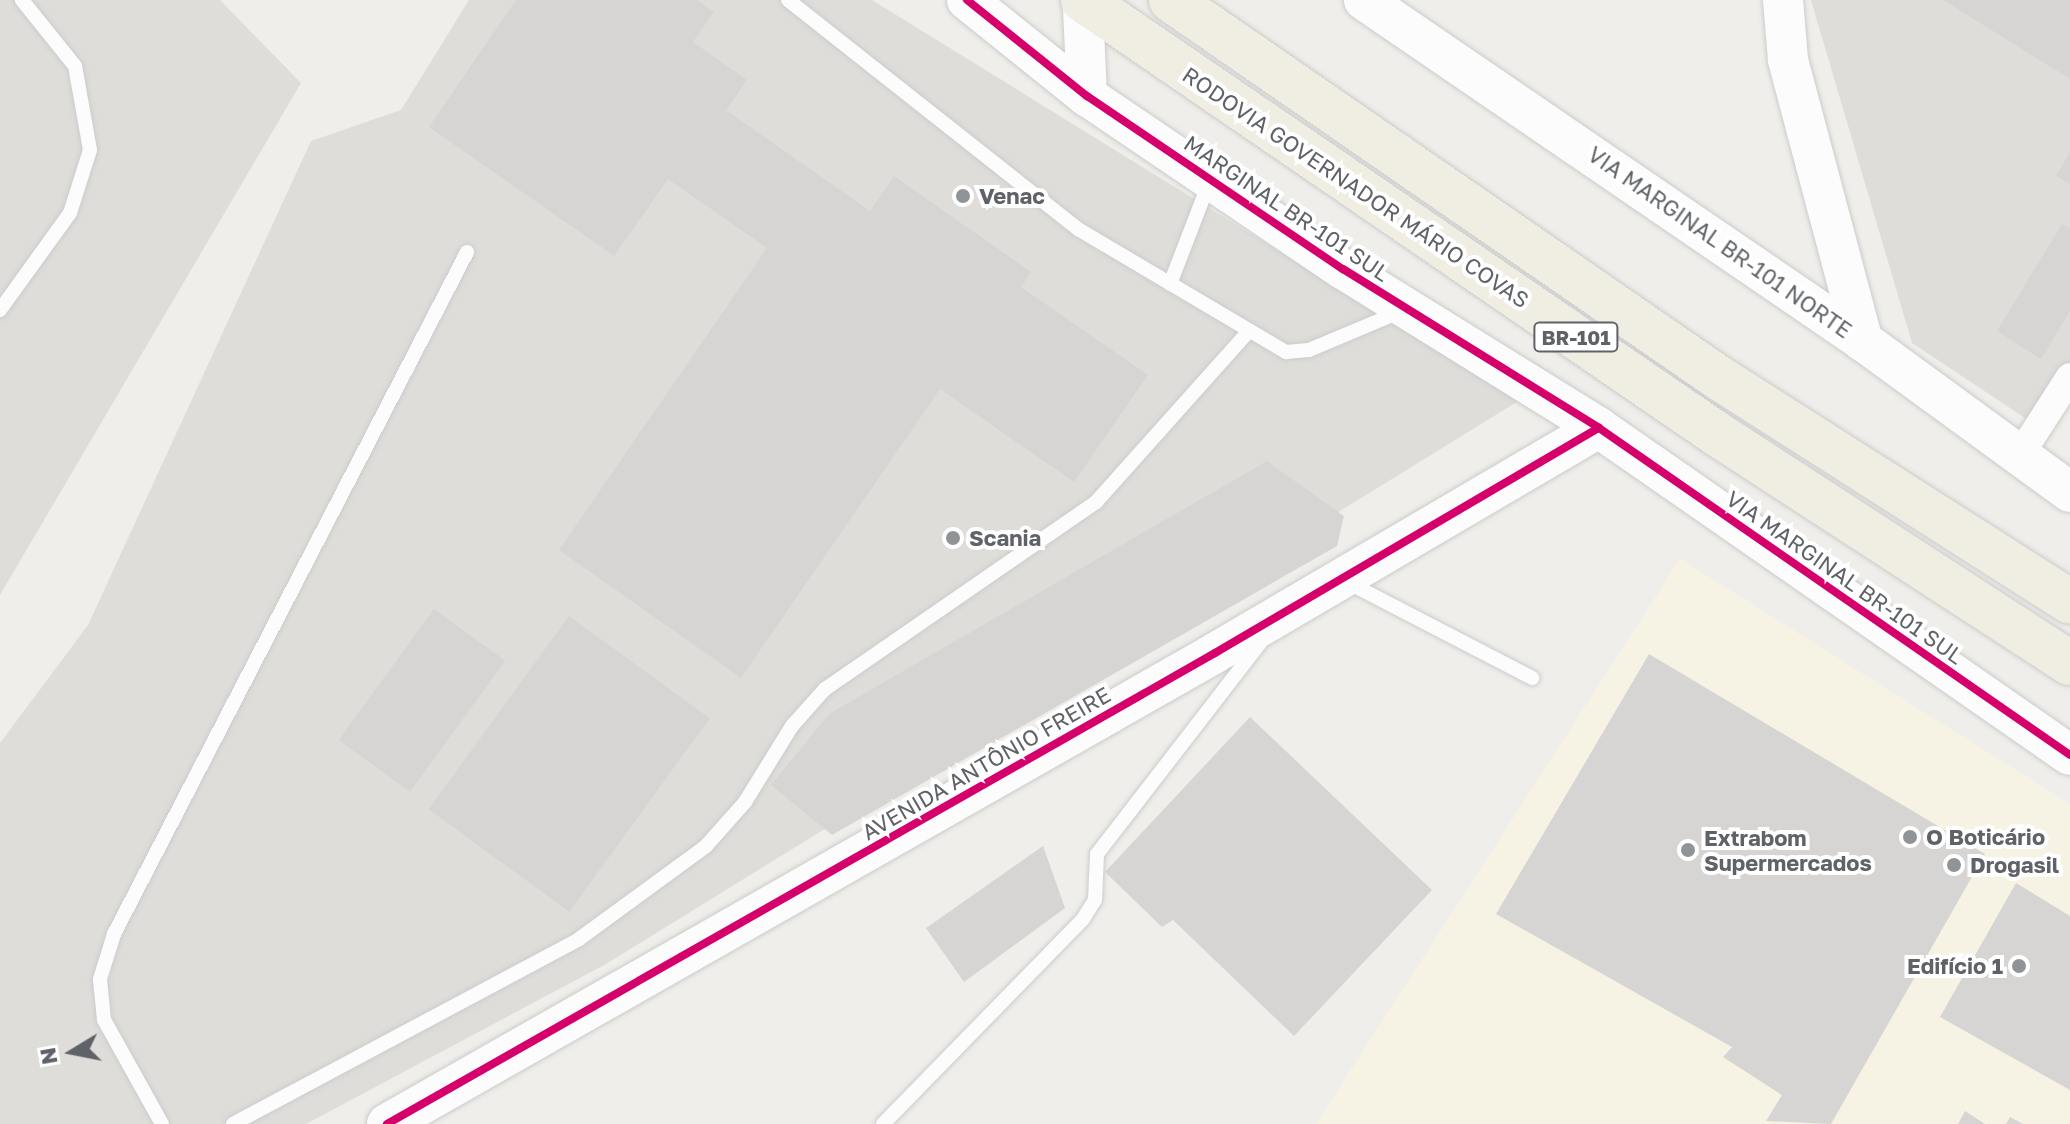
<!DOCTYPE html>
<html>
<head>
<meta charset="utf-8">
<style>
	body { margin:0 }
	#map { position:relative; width:2070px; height:1124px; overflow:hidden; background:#efeeea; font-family:"Golos Text",sans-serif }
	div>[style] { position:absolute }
	.commercial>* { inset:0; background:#f7f3e4 }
	.industrial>* { inset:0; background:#dfddda }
	.building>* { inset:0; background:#d6d5d3; transform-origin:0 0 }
	.roads { filter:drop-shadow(0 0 2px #cbcccc) drop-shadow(0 0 2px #cbcccc) }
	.lane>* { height:14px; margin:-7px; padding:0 7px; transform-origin:7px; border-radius:7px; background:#fdfcfc }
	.street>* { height:28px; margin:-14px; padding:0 14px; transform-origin:14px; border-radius:14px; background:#fdfcfc }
	.secondary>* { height:40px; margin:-20px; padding:0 20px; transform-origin:20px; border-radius:20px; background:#fdfcfc }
	.highway>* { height:44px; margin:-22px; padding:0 22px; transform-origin:22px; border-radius:22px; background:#f0ede3 }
	.cycleway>* { height:8px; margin:-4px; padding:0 4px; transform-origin:4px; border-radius:4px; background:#d6006c }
	.dots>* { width:22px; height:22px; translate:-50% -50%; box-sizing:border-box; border:4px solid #fff; border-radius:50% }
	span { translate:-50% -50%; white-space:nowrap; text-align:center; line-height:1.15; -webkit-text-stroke:8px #fff; paint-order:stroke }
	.shield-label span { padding:2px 6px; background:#fff; border:2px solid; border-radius:6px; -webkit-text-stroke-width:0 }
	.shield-label { font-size:20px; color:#5f6368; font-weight:700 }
	.street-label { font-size:22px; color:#5f6368 }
	.poi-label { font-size:22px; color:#5f6368; font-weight:700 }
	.left { translate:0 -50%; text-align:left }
	.right { translate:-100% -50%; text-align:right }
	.north { position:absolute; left:32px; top:1012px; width:80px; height:80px; -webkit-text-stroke:6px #fff; paint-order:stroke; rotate:260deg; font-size:22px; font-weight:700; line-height:32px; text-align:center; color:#5f6368 }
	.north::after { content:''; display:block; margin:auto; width:28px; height:36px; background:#5f6368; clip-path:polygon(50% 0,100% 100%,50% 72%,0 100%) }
</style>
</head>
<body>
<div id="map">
	<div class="commercial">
		<div style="clip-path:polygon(1680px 559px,2070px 804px,2070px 1124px,1316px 1124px)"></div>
	</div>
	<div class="industrial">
		<div style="clip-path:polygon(0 0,220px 0,301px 83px,0 595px)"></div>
		<div style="clip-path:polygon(469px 0,872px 0,1520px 400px,606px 964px,306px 1124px,0 1124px,0 743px,88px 625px,311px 141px,401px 110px)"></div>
		<div style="clip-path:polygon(1811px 0,2070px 0,2070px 366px,2034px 424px,1912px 343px)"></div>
	</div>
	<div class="building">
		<div style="clip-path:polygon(516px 0,697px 0,714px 12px,693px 42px,747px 80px,726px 110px,870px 211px,894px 176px,1031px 272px,1021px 287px,1148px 375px,1074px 482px,940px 389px,741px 678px,559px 550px,767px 248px,668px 179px,614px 256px,429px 127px)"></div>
		<div style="clip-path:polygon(1943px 0,2070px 0,2070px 79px)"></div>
		<div style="clip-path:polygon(2070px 152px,2070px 184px,2056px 176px)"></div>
		<div style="clip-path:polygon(2062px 224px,2070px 229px,2070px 311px,2041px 359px,1997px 331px)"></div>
		<div style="clip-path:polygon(1267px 461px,1344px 516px,1337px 546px,832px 835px,771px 785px,829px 714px)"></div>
		<div style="left:434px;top:609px;width:88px;height:162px;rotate:36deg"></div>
		<div style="left:569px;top:616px;width:174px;height:239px;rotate:36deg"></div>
		<div style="clip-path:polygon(1649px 654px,1985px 854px,1831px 1124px,1766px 1121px,1782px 1095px,1723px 1057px,1732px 1047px,1496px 914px)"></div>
		<div style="clip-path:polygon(1250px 717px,1432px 890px,1294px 1036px,1173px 920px,1162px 927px,1105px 872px)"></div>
		<div style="clip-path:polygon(1043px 846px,1065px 908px,964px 982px,926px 928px)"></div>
		<div style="clip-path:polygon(2016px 883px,2070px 916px,2070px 1090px,1940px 1017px)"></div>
		<div style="clip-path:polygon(1965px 1111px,1985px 1124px,1958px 1124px)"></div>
		<div style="clip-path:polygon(2010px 1117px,2023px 1124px,2006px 1124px)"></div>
	</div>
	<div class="roads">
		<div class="lane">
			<div style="left:788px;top:0;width:370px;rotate:38.3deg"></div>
			<div style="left:1078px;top:229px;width:242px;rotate:30.6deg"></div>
			<div style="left:1286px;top:352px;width:23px;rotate:-5deg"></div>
			<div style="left:1309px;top:350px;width:101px;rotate:-22.8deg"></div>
			<div style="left:1170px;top:284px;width:108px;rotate:-68.9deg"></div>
			<div style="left:0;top:310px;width:120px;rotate:-54.2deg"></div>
			<div style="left:70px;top:213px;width:66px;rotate:-72.4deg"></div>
			<div style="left:90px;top:150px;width:85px;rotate:-100.1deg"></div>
			<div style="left:75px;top:66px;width:85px;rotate:-128.8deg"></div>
			<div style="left:1345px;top:581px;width:211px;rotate:27.4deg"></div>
			<div style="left:162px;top:1124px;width:119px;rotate:-119.1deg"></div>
			<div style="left:104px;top:1020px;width:41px;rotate:-95.6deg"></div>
			<div style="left:100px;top:979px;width:47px;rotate:-72.7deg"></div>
			<div style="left:114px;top:934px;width:768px;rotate:-62.63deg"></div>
			<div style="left:233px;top:1124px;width:392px;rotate:-28.1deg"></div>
			<div style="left:579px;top:939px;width:157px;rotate:-36.2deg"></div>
			<div style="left:706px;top:846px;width:59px;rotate:-48.4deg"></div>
			<div style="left:745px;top:802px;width:89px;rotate:-58.3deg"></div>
			<div style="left:792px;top:726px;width:50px;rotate:-48.3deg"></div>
			<div style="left:825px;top:689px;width:329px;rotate:-34.6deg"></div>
			<div style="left:1096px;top:502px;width:229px;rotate:-48.2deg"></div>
			<div style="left:883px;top:1124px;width:286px;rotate:-45.7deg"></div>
			<div style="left:1083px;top:919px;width:22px;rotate:-58deg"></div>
			<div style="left:1095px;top:900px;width:46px;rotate:-87.5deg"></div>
			<div style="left:1097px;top:854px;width:267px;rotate:-52.3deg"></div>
		</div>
		<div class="street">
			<div style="left:2018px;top:458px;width:96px;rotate:-57.3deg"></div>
		</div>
		<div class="secondary">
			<div style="left:967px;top:0;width:154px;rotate:38.7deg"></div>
			<div style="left:1087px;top:96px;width:309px;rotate:34.1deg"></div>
			<div style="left:1343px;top:269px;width:301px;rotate:31.8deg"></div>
			<div style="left:1599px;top:428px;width:573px;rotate:34.77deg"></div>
			<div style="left:1364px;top:0;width:604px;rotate:34.35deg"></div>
			<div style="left:1863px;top:341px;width:256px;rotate:36.1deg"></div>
			<div style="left:1783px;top:0;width:60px;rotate:85.2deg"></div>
			<div style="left:1788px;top:60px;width:291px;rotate:75.1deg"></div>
			<div style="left:1083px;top:8px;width:88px;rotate:87.4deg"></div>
			<div style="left:387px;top:1124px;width:953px;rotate:-29.63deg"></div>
			<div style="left:1215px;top:653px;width:445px;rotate:-30.4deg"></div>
		</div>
		<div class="highway">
			<div style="left:1083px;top:0;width:768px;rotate:34.39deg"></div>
			<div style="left:1717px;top:434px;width:421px;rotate:33deg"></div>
			<div style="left:1171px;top:0;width:666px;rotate:34.6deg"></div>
			<div style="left:1719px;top:378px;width:416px;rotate:32.5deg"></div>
		</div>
	</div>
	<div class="cycleway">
		<div style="left:967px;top:0;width:154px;rotate:38.7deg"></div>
		<div style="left:1087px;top:96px;width:309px;rotate:34.1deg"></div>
		<div style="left:1343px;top:269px;width:301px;rotate:31.8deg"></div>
		<div style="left:1599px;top:428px;width:573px;rotate:34.77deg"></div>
		<div style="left:387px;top:1124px;width:953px;rotate:-29.63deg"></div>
		<div style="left:1215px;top:653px;width:445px;rotate:-30.4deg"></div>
	</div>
	<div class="dots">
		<div style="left:963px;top:196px;background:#919496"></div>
		<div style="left:953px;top:538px;background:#919496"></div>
		<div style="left:1910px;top:837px;background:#919496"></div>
		<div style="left:1688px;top:850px;background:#919496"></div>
		<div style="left:1954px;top:865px;background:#919496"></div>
		<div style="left:2019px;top:966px;background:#919496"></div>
	</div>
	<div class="shield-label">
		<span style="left:1576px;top:337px">BR-101</span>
	</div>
	<div class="street-label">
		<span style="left:1356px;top:187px;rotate:34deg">RODOVIA GOVERNADOR MÁRIO COVAS</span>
		<span style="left:1287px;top:208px;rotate:34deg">MARGINAL BR-101 SUL</span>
		<span style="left:1720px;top:242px;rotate:35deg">VIA MARGINAL BR-101 NORTE</span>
		<span style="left:1845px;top:577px;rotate:35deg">VIA MARGINAL BR-101 SUL</span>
		<span style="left:986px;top:763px;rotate:-30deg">AVENIDA ANTÔNIO FREIRE</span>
	</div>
	<div class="poi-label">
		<span class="left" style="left:979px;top:196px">Venac</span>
		<span class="left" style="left:969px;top:538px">Scania</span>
		<span class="left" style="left:1704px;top:850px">Extrabom<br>Supermercados</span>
		<span class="left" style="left:1926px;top:837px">O Boticário</span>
		<span class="left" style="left:1970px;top:865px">Drogasil</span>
		<span class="right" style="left:2003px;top:966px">Edifício 1</span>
	</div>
	<div class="north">N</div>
</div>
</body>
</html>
